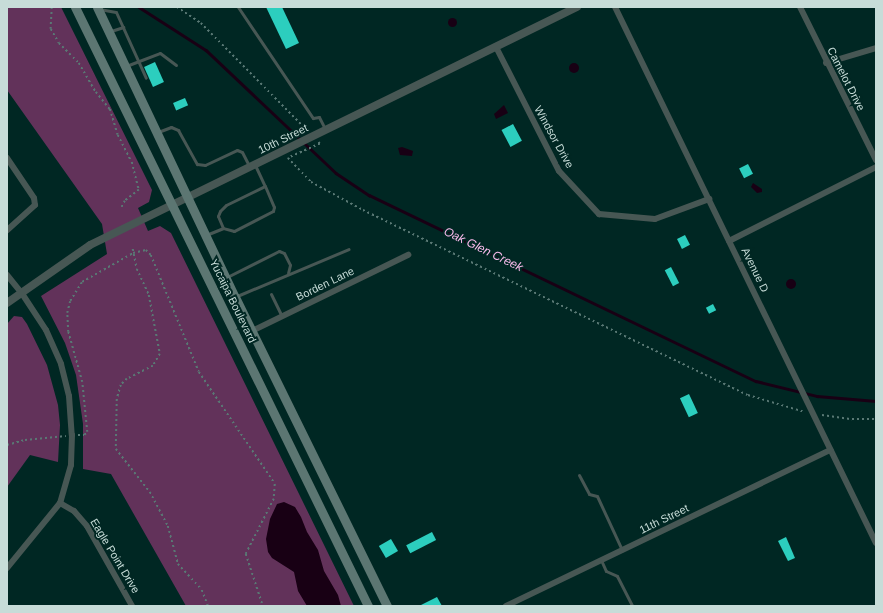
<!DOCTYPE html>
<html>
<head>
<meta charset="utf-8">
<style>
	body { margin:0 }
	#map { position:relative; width:883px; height:613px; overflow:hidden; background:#002723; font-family:Arial,sans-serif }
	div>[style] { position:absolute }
	.green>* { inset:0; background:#62325a }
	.water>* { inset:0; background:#180014 }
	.round { border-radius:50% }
	.stream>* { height:2.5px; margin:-1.25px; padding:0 1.25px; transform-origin:1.25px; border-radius:1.25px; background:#180014 }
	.building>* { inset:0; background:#2ccebe; transform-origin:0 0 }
	.path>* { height:1.5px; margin-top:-0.75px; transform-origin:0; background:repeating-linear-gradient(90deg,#597874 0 2px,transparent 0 5px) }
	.service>* { height:3px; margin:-1.5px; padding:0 1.5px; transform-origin:1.5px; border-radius:1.5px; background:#475754 }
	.minor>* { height:6px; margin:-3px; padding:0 3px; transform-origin:3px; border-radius:3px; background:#475754 }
	.tertiary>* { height:8px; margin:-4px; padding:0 4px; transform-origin:4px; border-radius:4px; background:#475754 }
	.secondary>* { height:9px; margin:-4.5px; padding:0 4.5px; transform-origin:4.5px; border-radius:4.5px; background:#5c7672 }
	span { translate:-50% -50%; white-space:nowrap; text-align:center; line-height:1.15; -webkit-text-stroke:4px #002723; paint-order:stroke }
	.street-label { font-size:11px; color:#c7dcd8 }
	.water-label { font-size:12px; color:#f8bbec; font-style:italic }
	.frame { position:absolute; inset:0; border:8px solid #c7dcd8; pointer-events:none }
</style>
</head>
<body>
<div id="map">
	<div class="green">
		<div style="clip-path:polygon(7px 7px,61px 7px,152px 190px,149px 202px,138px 208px,148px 231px,160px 226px,171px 233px,354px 606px,186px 606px,111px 474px,83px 469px,83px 424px,76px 375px,65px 343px,41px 296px,107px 254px,102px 224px,7px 90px)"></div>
		<div style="clip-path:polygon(14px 316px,22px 317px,27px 324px,47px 365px,58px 405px,60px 425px,58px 462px,30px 455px,7px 487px,7px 324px)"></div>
	</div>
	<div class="water">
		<div class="round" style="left:447.5px;top:17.5px;width:9px;height:9px"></div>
		<div class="round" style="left:569px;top:63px;width:10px;height:10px"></div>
		<div style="clip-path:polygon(504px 105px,508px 113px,496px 119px,494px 114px)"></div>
		<div style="clip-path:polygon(402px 147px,413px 151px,412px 156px,400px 155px,398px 148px)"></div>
		<div style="clip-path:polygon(753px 183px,762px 189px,762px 192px,757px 193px,751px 187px)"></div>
		<div class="round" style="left:786px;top:279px;width:10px;height:10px"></div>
		<div style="clip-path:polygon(284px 502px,295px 507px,301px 517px,307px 532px,318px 550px,324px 571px,338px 595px,341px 606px,307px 606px,298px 591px,294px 572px,272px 558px,268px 552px,266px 539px,270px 519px,277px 504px)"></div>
	</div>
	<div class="stream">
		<div style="left:139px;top:7px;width:80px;rotate:32.7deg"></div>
		<div style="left:206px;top:50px;width:179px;rotate:43.4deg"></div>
		<div style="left:336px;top:173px;width:40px;rotate:34deg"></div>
		<div style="left:369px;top:195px;width:429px;rotate:25.7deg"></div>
		<div style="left:756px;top:381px;width:63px;rotate:13.8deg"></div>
		<div style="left:817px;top:396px;width:59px;rotate:4.8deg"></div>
	</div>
	<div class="building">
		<div style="clip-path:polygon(266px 7px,282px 7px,299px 43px,286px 49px)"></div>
		<div style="left:155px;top:62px;width:22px;height:12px;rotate:66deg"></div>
		<div style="left:185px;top:98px;width:8px;height:13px;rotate:67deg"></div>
		<div style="left:513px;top:124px;width:19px;height:13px;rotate:62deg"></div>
		<div style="left:748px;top:164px;width:11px;height:10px;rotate:63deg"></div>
		<div style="left:685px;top:235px;width:11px;height:9px;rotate:63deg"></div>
		<div style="left:671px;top:267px;width:18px;height:7px;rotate:63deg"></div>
		<div style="left:713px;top:304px;width:7px;height:8px;rotate:63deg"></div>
		<div style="left:689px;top:394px;width:21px;height:10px;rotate:65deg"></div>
		<div style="left:432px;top:532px;width:9px;height:29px;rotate:63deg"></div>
		<div style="clip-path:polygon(786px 537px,795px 558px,788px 561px,778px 541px)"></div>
		<div style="left:391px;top:539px;width:14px;height:14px;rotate:60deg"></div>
		<div style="clip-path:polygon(437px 597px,442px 606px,419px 606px)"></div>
	</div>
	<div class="path">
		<div style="left:52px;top:7px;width:22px;rotate:93deg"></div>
		<div style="left:51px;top:29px;width:16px;rotate:60deg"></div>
		<div style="left:59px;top:43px;width:28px;rotate:45deg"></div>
		<div style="left:79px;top:63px;width:34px;rotate:60deg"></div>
		<div style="left:96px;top:92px;width:22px;rotate:51deg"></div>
		<div style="left:110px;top:109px;width:27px;rotate:73deg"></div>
		<div style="left:118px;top:135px;width:30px;rotate:63deg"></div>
		<div style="left:132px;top:162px;width:29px;rotate:76deg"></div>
		<div style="left:139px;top:190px;width:18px;rotate:142deg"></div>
		<div style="left:125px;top:201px;width:7px;rotate:117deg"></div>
		<div style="left:177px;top:7px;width:29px;rotate:34deg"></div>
		<div style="left:201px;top:23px;width:152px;rotate:45.3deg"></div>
		<div style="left:319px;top:142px;width:2px;rotate:63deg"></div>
		<div style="left:320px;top:144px;width:35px;rotate:156deg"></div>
		<div style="left:288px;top:158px;width:33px;rotate:46deg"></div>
		<div style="left:311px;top:182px;width:59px;rotate:28.3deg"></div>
		<div style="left:363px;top:210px;width:427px;rotate:25.7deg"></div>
		<div style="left:748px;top:395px;width:59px;rotate:16.6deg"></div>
		<div style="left:133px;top:249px;width:20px;rotate:79deg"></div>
		<div style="left:137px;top:269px;width:29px;rotate:65deg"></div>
		<div style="left:149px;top:295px;width:60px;rotate:79.4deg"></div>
		<div style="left:160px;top:354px;width:14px;rotate:120deg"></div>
		<div style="left:153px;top:366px;width:29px;rotate:153deg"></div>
		<div style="left:127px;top:379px;width:8px;rotate:135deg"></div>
		<div style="left:121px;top:385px;width:15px;rotate:106deg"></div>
		<div style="left:117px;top:399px;width:50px;rotate:91.1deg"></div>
		<div style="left:116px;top:449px;width:55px;rotate:51.7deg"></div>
		<div style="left:150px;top:492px;width:38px;rotate:62deg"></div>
		<div style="left:168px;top:526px;width:39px;rotate:75deg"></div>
		<div style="left:178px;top:564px;width:35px;rotate:47deg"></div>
		<div style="left:202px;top:590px;width:17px;rotate:69deg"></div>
		<div style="left:822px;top:415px;width:30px;rotate:8deg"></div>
		<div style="left:852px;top:419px;width:24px"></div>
		<div style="left:78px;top:435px;width:6px"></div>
		<div style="left:84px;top:435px;width:4px;rotate:-45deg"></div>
		<div style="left:87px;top:432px;width:50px;rotate:-95.7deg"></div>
		<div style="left:82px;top:382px;width:52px;rotate:-105.6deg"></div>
		<div style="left:68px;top:332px;width:19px;rotate:-93deg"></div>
		<div style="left:67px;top:313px;width:12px;rotate:-76deg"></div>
		<div style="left:70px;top:301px;width:22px;rotate:-58deg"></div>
		<div style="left:82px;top:282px;width:59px;rotate:-29.6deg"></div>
		<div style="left:133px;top:253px;width:13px;rotate:-13deg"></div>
		<div style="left:146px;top:250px;width:7px;rotate:45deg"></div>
		<div style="left:151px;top:255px;width:126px;rotate:67.7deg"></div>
		<div style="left:199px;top:372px;width:135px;rotate:55.8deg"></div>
		<div style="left:275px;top:484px;width:15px;rotate:94deg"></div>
		<div style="left:274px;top:499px;width:62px;rotate:117deg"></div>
		<div style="left:246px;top:554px;width:55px;rotate:71.9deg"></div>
		<div style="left:7px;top:445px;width:19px;rotate:-16deg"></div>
		<div style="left:25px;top:440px;width:41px;rotate:-5.6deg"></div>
	</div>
	<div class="service">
		<div style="left:238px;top:7px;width:134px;rotate:56deg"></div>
		<div style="left:313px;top:118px;width:6px;rotate:-9deg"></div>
		<div style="left:319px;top:117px;width:13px;rotate:63deg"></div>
		<div style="left:99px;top:9px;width:17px;rotate:10deg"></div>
		<div style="left:116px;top:12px;width:72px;rotate:65.6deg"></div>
		<div style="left:111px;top:31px;width:13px;rotate:-18deg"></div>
		<div style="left:126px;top:66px;width:36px;rotate:-21deg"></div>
		<div style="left:160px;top:53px;width:20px;rotate:37deg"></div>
		<div style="left:158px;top:132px;width:14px;rotate:-21deg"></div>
		<div style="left:171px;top:127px;width:8px;rotate:23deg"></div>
		<div style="left:178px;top:130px;width:39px;rotate:61deg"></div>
		<div style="left:197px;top:164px;width:8px;rotate:7deg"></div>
		<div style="left:205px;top:165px;width:35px;rotate:-25deg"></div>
		<div style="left:237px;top:150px;width:5px;rotate:22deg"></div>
		<div style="left:242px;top:152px;width:16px;rotate:63deg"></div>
		<div style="left:255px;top:165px;width:23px;rotate:65deg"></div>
		<div style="left:265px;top:186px;width:23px;rotate:67deg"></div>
		<div style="left:274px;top:207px;width:4px;rotate:104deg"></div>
		<div style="left:273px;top:211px;width:44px;rotate:152.9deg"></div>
		<div style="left:234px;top:231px;width:11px;rotate:-165deg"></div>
		<div style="left:223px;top:228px;width:13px;rotate:-113deg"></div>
		<div style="left:218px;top:216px;width:5px;rotate:-68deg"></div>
		<div style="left:220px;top:211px;width:8px;rotate:-45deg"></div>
		<div style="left:226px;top:205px;width:43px;rotate:-26deg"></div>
		<div style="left:206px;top:235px;width:18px;rotate:-22deg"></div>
		<div style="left:227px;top:277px;width:58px;rotate:-26.6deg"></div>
		<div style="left:279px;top:251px;width:5px;rotate:22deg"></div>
		<div style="left:284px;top:253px;width:13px;rotate:63deg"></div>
		<div style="left:290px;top:265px;width:8px;rotate:104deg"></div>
		<div style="left:271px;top:294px;width:25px;rotate:64deg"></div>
		<div style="left:237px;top:296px;width:121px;rotate:-22.8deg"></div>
		<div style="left:579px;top:475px;width:21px;rotate:62deg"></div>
		<div style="left:589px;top:494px;width:8px;rotate:14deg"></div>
		<div style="left:597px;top:496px;width:60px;rotate:65.2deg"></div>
		<div style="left:601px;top:560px;width:12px;rotate:66deg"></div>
		<div style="left:606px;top:571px;width:12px;rotate:24deg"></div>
		<div style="left:617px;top:576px;width:34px;rotate:63deg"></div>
	</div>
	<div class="minor">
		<div style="left:615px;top:7px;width:596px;rotate:64.04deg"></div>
		<div style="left:800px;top:7px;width:171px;rotate:63.6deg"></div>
		<div style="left:496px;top:47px;width:139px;rotate:63.1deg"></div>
		<div style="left:559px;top:171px;width:59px;rotate:47.1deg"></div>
		<div style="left:599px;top:214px;width:56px;rotate:5.1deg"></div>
		<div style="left:655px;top:219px;width:58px;rotate:-20.3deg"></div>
		<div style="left:826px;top:63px;width:52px;rotate:-16.7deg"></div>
		<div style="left:7px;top:158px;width:48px;rotate:56deg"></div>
		<div style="left:34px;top:198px;width:7px;rotate:82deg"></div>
		<div style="left:35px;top:205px;width:38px;rotate:138deg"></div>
		<div style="left:729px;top:241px;width:165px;rotate:-26.7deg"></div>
		<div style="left:7px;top:275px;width:22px;rotate:51deg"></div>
		<div style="left:21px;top:292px;width:45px;rotate:56.7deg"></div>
		<div style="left:46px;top:330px;width:37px;rotate:66deg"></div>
		<div style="left:61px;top:364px;width:33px;rotate:76deg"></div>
		<div style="left:69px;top:396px;width:39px;rotate:86deg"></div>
		<div style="left:72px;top:435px;width:30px;rotate:92deg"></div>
		<div style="left:71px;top:465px;width:40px;rotate:106deg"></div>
		<div style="left:60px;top:503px;width:84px;rotate:129.2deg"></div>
		<div style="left:252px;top:331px;width:174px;rotate:-26deg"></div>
		<div style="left:60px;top:503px;width:16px;rotate:30deg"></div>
		<div style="left:74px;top:511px;width:20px;rotate:49deg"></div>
		<div style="left:87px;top:526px;width:92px;rotate:60.6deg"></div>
		<div style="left:506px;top:606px;width:360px;rotate:-25.7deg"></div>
	</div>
	<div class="tertiary">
		<div style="left:7px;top:303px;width:101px;rotate:-34.9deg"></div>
		<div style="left:90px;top:245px;width:542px;rotate:-26.05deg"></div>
	</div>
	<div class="secondary">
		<div style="left:75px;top:7px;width:667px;rotate:63.93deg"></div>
		<div style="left:97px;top:7px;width:321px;rotate:64.6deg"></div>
		<div style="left:235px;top:297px;width:344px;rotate:63.8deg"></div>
	</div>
	<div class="street-label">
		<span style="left:846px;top:79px;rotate:63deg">Camelot Drive</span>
		<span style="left:554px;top:137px;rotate:61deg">Windsor Drive</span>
		<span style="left:283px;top:139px;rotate:-26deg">10th Street</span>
		<span style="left:755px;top:270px;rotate:64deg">Avenue D</span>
		<span style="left:325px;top:284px;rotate:-26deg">Borden Lane</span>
		<span style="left:233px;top:301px;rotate:64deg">Yucaipa Boulevard</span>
		<span style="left:664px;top:519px;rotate:-26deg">11th Street</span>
		<span style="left:115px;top:556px;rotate:59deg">Eagle Point Drive</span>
	</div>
	<div class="water-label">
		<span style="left:483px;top:250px;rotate:26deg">Oak Glen Creek</span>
	</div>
	<div class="frame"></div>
</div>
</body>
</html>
